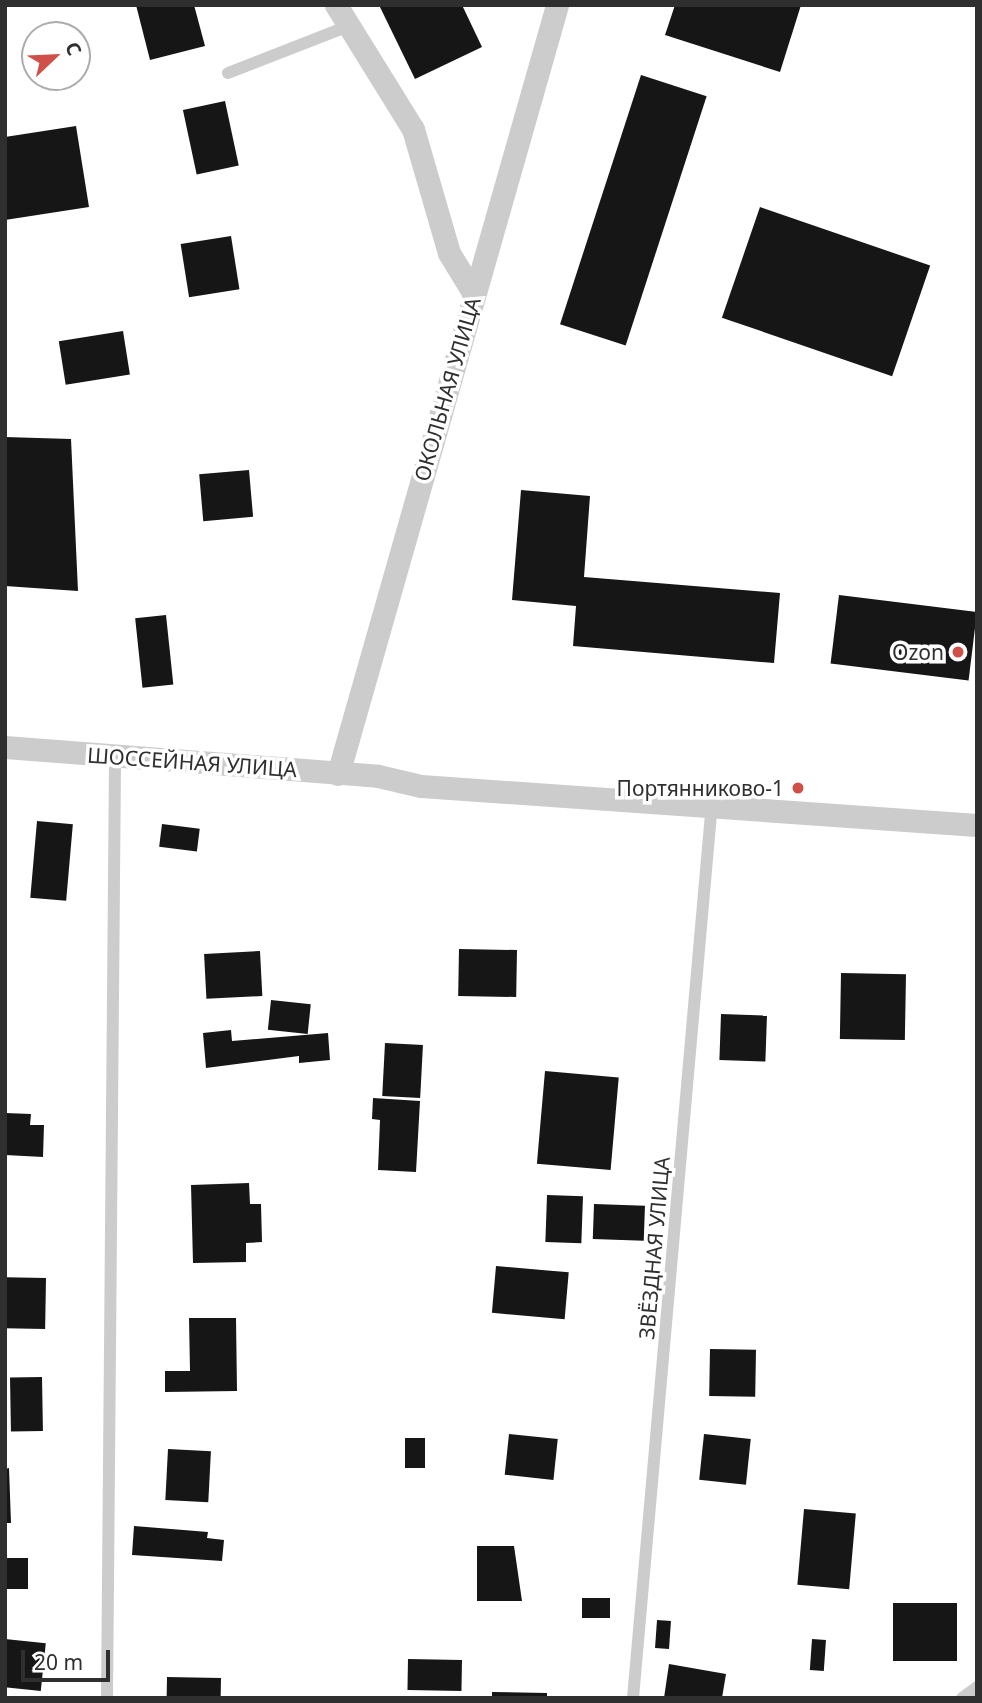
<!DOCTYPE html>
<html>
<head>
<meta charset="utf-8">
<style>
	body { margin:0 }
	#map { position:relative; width:982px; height:1703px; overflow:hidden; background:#fff; font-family:"Noto Sans",sans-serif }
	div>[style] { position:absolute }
	.building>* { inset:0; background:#161616; transform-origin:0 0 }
	.service>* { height:12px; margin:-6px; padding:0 6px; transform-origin:6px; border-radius:6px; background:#ccc }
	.minor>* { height:23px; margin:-11.5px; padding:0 11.5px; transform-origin:11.5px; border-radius:11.5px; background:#ccc }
	.dots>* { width:19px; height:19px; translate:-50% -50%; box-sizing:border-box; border:4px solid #fff; border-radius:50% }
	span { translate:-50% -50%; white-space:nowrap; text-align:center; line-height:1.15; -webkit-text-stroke:7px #fff; paint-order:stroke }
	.street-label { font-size:21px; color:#2f2f2f }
	.poi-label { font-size:21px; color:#2f2f2f }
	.right { translate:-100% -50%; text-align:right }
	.frame { position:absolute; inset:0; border:7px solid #2f2f2f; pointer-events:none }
	.north { position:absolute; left:21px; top:21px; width:70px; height:70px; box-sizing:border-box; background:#fff; border:2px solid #acacac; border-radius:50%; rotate:67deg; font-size:19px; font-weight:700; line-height:28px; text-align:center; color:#2f2f2f }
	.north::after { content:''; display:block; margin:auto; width:24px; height:32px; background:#cf4f49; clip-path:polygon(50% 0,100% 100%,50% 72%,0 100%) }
	.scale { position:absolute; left:21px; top:1650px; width:89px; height:32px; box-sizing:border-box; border:4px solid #2f2f2f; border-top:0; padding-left:9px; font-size:21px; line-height:24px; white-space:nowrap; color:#2f2f2f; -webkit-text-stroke:5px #fff; paint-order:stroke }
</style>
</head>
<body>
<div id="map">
	<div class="building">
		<div style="clip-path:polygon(136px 5px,194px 5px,205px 46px,150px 60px)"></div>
		<div style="clip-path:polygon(379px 5px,462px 5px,482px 47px,415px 79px)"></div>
		<div style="clip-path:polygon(675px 5px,801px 5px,780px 72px,665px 35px)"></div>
		<div style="left:641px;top:75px;width:69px;height:262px;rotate:18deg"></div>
		<div style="left:225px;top:101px;width:66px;height:43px;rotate:78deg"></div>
		<div style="clip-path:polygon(76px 126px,89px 207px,5px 220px,5px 137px)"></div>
		<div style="left:760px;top:207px;width:180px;height:117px;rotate:19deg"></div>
		<div style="left:231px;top:236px;width:54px;height:51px;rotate:81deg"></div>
		<div style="left:123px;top:331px;width:44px;height:65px;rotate:81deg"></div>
		<div style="clip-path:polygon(5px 437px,71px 439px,78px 591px,5px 586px)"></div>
		<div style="left:249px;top:470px;width:47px;height:50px;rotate:85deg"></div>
		<div style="clip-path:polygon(521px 490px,590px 496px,584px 577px,780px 593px,774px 663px,573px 646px,576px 606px,512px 600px)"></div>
		<div style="left:839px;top:595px;width:139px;height:69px;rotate:7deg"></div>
		<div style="left:166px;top:615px;width:70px;height:31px;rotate:84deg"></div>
		<div style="left:37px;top:821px;width:36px;height:77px;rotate:5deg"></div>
		<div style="left:162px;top:824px;width:38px;height:23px;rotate:7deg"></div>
		<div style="left:459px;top:949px;width:58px;height:47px;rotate:1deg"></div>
		<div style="left:260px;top:951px;width:45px;height:56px;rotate:87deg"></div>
		<div style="left:841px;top:973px;width:65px;height:66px;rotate:1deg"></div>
		<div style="left:271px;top:1000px;width:40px;height:30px;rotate:6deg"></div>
		<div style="left:721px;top:1014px;width:46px;height:46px;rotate:2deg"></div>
		<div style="clip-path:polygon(231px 1030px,232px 1041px,328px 1033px,330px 1060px,299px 1063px,299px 1056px,206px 1068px,203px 1033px)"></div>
		<div style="left:385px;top:1043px;width:38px;height:53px;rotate:3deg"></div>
		<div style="left:545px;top:1071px;width:74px;height:93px;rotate:5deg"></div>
		<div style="clip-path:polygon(373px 1098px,420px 1101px,416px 1172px,378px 1170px,380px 1120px,372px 1119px)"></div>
		<div style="clip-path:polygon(5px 1113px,31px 1114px,30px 1125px,44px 1125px,43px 1157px,5px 1155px)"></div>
		<div style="clip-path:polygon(249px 1183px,250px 1204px,261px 1204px,262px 1242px,246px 1243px,246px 1262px,193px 1263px,191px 1185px)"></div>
		<div style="left:547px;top:1195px;width:36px;height:47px;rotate:2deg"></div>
		<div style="left:594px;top:1204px;width:51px;height:35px;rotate:2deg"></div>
		<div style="left:496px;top:1266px;width:73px;height:47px;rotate:5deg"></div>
		<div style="left:46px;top:1278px;width:51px;height:40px;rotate:91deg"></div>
		<div style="clip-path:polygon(189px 1318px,236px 1318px,237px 1391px,165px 1392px,165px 1371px,190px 1371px)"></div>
		<div style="left:710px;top:1349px;width:46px;height:47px;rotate:1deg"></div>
		<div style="left:42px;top:1377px;width:54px;height:32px;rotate:89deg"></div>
		<div style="left:509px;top:1434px;width:49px;height:41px;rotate:6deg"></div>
		<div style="left:704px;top:1434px;width:47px;height:46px;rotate:6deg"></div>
		<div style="left:405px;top:1438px;width:20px;height:30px"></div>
		<div style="left:168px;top:1449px;width:43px;height:51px;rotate:3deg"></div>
		<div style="clip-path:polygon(9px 1468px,11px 1523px,5px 1523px,5px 1469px)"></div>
		<div style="left:804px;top:1509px;width:52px;height:76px;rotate:5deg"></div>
		<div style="clip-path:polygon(134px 1526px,208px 1532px,207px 1538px,224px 1540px,222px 1561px,132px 1555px)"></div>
		<div style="clip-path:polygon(477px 1546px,514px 1546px,522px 1601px,477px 1601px)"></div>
		<div style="left:5px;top:1558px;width:23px;height:31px"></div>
		<div style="left:582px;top:1598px;width:28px;height:20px"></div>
		<div style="left:893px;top:1603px;width:64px;height:58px"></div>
		<div style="left:657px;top:1620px;width:14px;height:28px;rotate:4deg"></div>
		<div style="left:5px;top:1639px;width:41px;height:48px;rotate:6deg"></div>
		<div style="left:812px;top:1639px;width:14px;height:31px;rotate:4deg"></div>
		<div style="left:408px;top:1659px;width:54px;height:31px;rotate:1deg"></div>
		<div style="clip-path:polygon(669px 1664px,726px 1674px,722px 1698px,664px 1698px)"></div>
		<div style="left:167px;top:1677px;width:54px;height:21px;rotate:1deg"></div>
		<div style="clip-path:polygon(492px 1692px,547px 1693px,547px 1698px,492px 1698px)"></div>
	</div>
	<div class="service">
		<div style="left:228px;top:73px;width:127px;rotate:-21.3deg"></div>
		<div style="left:107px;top:1698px;width:941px;rotate:-89.51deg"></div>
		<div style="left:633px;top:1698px;width:899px;rotate:-84.96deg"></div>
		<div style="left:962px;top:1698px;width:19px;rotate:-36deg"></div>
	</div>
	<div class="minor">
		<div style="left:336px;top:5px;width:146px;rotate:58.2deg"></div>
		<div style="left:413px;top:129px;width:129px;rotate:73.8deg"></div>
		<div style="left:449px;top:253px;width:48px;rotate:58.6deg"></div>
		<div style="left:5px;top:747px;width:374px;rotate:4.4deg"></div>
		<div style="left:378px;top:776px;width:44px;rotate:13.1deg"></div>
		<div style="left:421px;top:786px;width:557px;rotate:4.01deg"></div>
		<div style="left:338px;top:774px;width:800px;rotate:-74.1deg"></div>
	</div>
	<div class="dots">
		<div style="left:958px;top:652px;background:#cf4f49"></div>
		<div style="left:798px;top:788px;background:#cf4f49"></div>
	</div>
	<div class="street-label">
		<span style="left:447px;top:389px;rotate:-74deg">ОКОЛЬНАЯ УЛИЦА</span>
		<span style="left:192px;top:762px;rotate:4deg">ШОССЕЙНАЯ УЛИЦА</span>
		<span style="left:654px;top:1248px;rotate:-85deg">ЗВЁЗДНАЯ УЛИЦА</span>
	</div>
	<div class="poi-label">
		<span class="right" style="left:944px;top:652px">Ozon</span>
		<span class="right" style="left:784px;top:788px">Портянниково-1</span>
	</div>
	<div class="frame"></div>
	<div class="north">С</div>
	<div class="scale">20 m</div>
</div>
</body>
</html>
